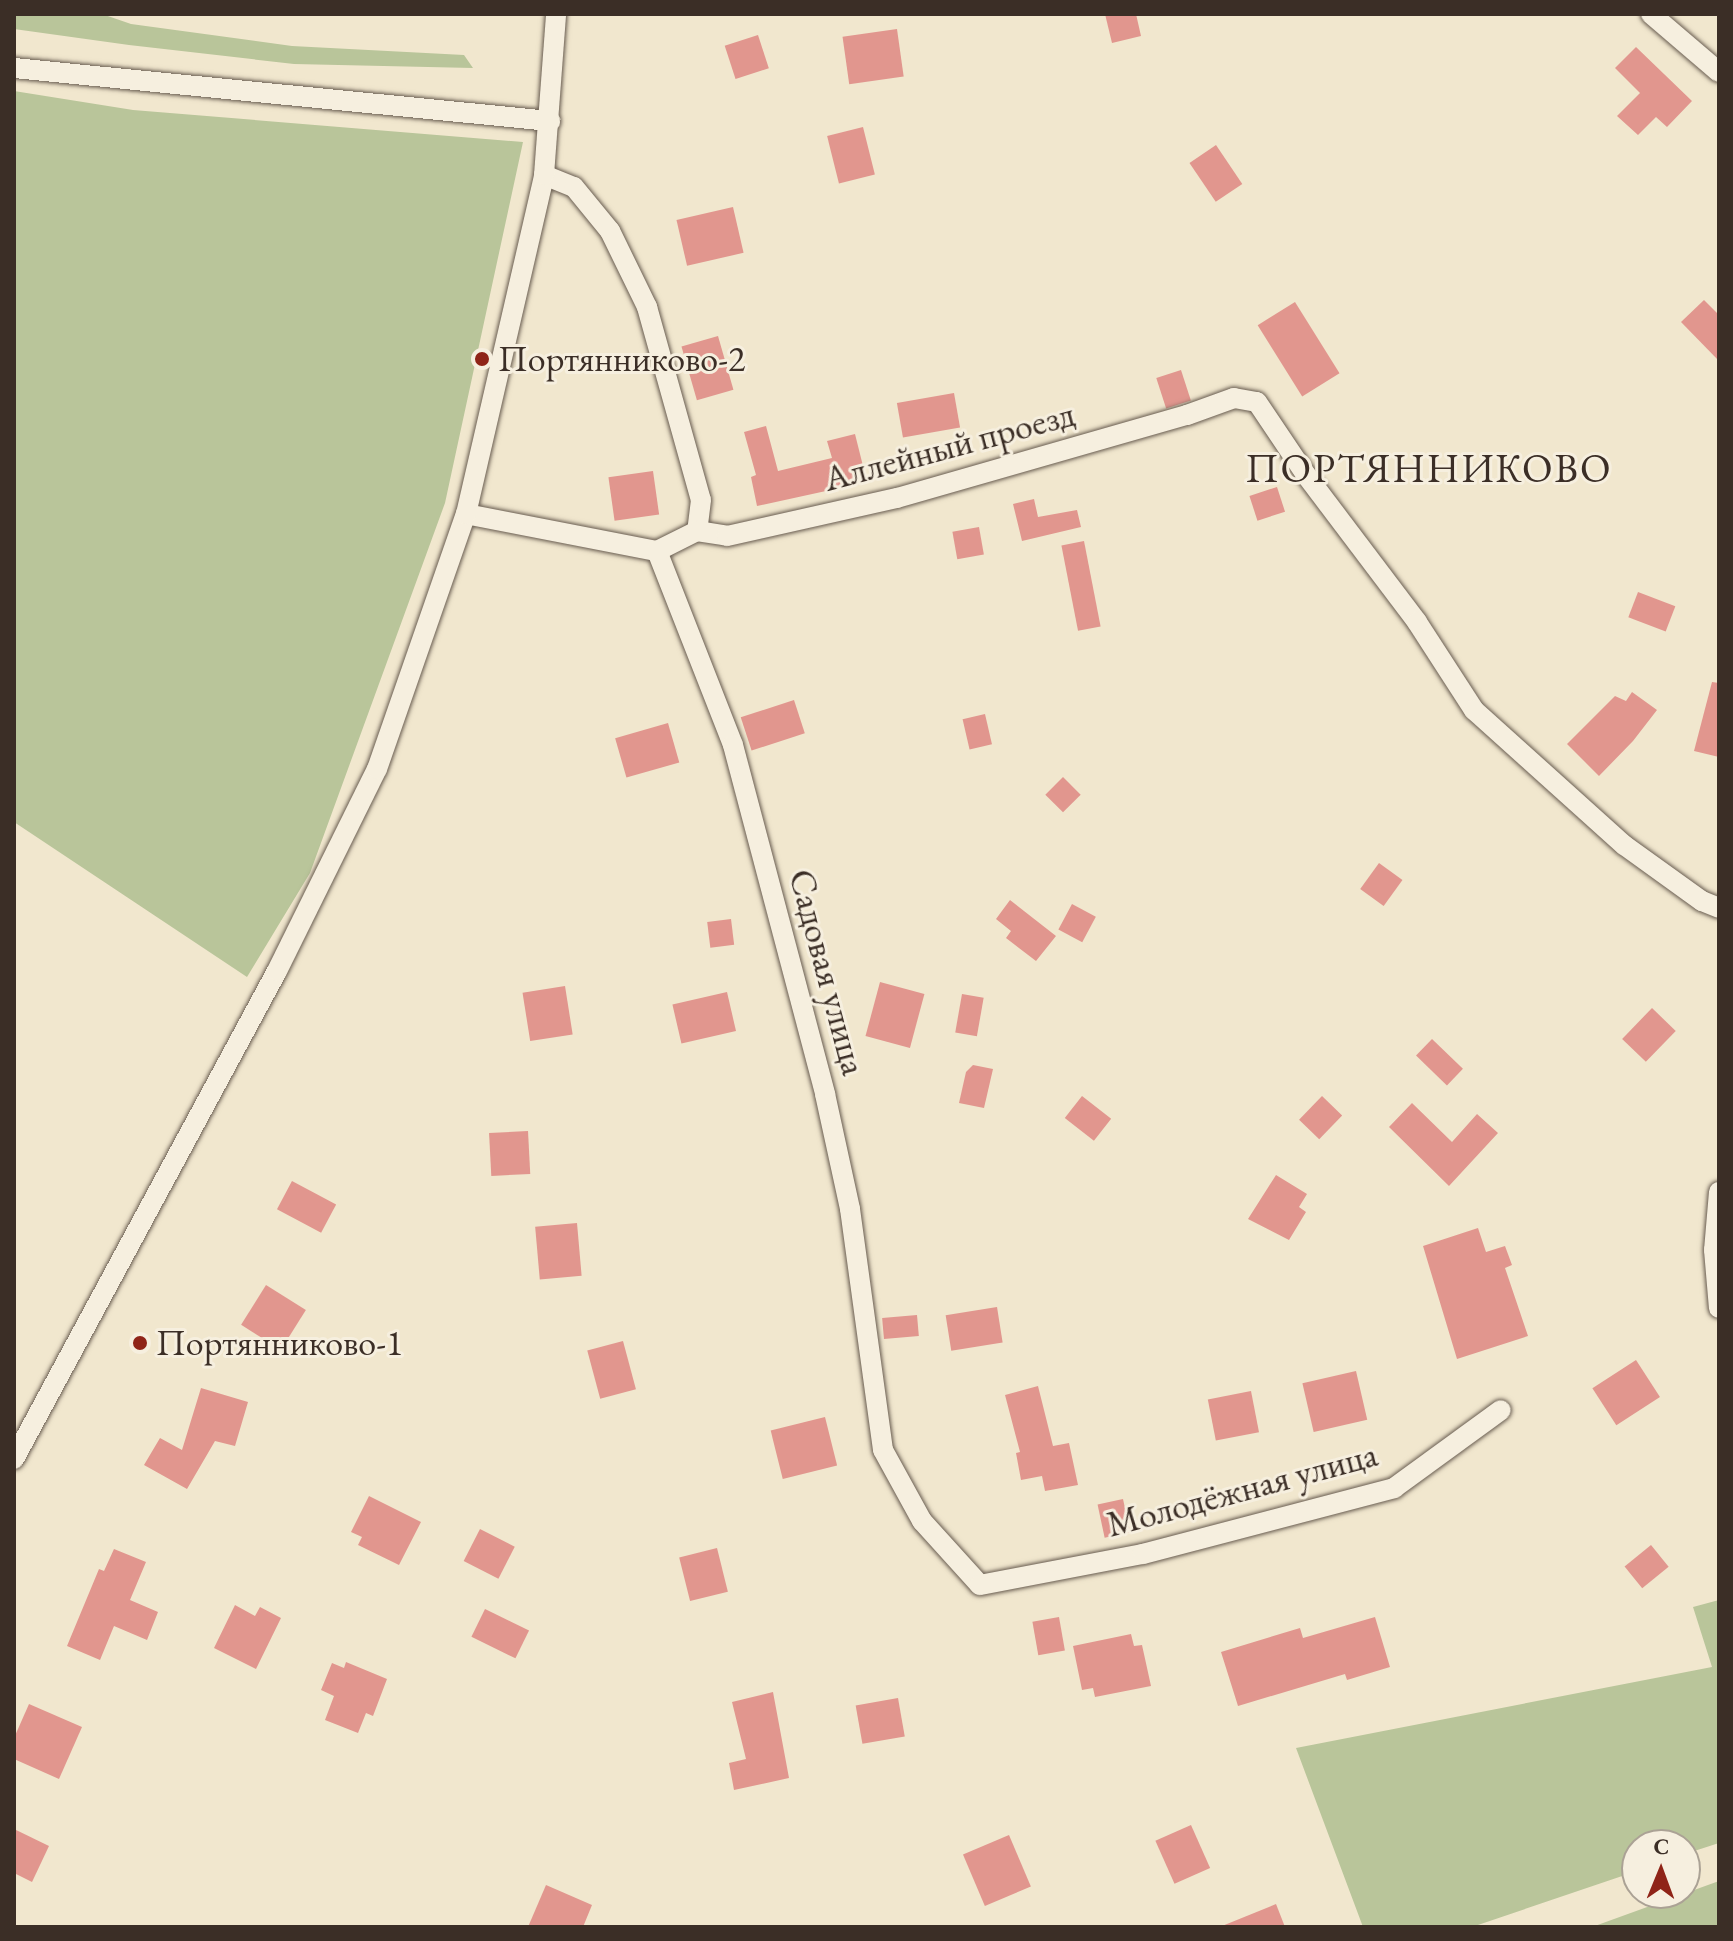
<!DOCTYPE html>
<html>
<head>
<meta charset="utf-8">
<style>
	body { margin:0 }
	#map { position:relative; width:1733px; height:1941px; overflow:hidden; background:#f1e7ce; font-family:"EB Garamond",serif }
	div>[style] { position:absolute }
	.green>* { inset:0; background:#b9c59a }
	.building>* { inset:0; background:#e1968e; transform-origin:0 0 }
	.roads { filter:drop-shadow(0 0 2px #685c50) drop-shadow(0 0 2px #685c50) }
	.street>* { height:20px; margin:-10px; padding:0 10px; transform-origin:10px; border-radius:10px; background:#f6efdf }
	.dots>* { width:22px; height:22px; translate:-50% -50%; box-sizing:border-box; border:4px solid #f6efdf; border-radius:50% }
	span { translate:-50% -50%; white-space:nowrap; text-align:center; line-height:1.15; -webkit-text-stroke:6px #f6efdf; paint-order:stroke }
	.poi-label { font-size:36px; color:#3b2e26 }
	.left { translate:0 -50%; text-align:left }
	.street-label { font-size:36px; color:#3b2e26 }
	.quarter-label { font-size:40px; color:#3b2e26; letter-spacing:2px }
	.frame { position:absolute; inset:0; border:16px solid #3b2e26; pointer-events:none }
	.north { position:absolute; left:1621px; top:1829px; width:80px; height:80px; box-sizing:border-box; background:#f6efdf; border:2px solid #aba295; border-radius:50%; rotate:1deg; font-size:22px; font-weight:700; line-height:32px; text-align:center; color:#3b2e26 }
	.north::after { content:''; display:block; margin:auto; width:28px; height:36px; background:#8f2418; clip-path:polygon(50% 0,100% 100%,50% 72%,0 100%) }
</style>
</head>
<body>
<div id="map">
	<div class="green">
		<div style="clip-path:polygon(14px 14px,102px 14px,131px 24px,292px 46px,464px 55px,473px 68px,294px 64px,129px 45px,14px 29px)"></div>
		<div style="clip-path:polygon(14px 91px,133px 110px,523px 142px,445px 503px,310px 873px,247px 977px,14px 822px)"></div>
		<div style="clip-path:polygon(1719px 1600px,1719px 1843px,1685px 1854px,1685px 1845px,1637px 1845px,1637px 1871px,1472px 1927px,1363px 1927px,1296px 1748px,1712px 1667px,1693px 1607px)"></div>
		<div style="clip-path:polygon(1719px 1881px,1719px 1927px,1592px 1927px)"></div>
	</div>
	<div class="building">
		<div style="clip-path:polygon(1105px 14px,1136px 14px,1141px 36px,1112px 43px)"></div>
		<div style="left:897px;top:29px;width:48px;height:55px;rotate:82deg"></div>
		<div style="left:758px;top:35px;width:35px;height:35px;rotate:72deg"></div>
		<div style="clip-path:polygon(1636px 47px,1692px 101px,1667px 127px,1656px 117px,1638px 135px,1617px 116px,1640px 93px,1615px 68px)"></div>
		<div style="left:863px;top:127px;width:49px;height:37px;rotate:76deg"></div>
		<div style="left:1216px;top:145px;width:47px;height:32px;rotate:56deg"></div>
		<div style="left:733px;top:207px;width:47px;height:58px;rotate:77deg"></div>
		<div style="clip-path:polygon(1704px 300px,1719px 315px,1719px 361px,1681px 322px)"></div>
		<div style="left:1295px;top:302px;width:84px;height:44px;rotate:58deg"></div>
		<div style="left:718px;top:336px;width:56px;height:38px;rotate:74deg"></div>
		<div style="left:1181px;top:370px;width:32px;height:26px;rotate:72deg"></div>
		<div style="left:954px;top:393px;width:35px;height:58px;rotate:80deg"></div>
		<div style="clip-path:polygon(766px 426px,778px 471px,832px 458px,827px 441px,855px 434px,867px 482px,757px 506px,751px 477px,756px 475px,744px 432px)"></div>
		<div style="left:653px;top:471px;width:44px;height:45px;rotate:82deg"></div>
		<div style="left:1277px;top:487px;width:26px;height:29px;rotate:72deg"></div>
		<div style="clip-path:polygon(1034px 499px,1038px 517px,1077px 510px,1081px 527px,1022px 541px,1013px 504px)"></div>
		<div style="left:979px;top:527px;width:28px;height:27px;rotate:80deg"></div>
		<div style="left:1084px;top:541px;width:87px;height:23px;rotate:79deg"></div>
		<div style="left:1638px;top:592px;width:40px;height:27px;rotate:21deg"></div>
		<div style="clip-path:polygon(1712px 682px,1719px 683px,1719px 757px,1694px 751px)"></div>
		<div style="clip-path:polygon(1632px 692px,1657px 710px,1633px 741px,1599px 776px,1567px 744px,1615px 696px,1626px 701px)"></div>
		<div style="left:794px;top:700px;width:35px;height:56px;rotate:72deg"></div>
		<div style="left:985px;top:714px;width:31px;height:23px;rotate:77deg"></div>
		<div style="left:668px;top:723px;width:41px;height:55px;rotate:74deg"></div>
		<div style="left:1063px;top:777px;width:25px;height:25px;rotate:45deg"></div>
		<div style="left:1379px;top:863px;width:29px;height:32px;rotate:36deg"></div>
		<div style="clip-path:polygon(1010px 900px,1056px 936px,1036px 961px,1006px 938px,1011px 931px,996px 919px)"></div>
		<div style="left:1072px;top:904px;width:27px;height:29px;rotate:28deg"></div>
		<div style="left:731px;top:919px;width:26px;height:24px;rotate:83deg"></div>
		<div style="left:880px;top:982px;width:46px;height:56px;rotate:15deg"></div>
		<div style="left:565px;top:986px;width:49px;height:43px;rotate:81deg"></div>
		<div style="left:727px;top:992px;width:40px;height:56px;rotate:77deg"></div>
		<div style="left:962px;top:994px;width:22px;height:39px;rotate:10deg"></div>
		<div style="left:1652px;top:1008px;width:33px;height:43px;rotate:44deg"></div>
		<div style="left:1432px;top:1039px;width:43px;height:23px;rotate:44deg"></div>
		<div style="clip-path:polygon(973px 1065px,993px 1069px,984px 1108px,959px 1103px,966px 1072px)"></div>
		<div style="left:1082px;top:1096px;width:37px;height:28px;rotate:38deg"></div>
		<div style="left:1322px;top:1096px;width:28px;height:33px;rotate:44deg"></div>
		<div style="clip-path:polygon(1412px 1103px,1452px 1142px,1477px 1114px,1498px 1133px,1449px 1186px,1389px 1127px)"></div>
		<div style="left:528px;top:1131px;width:43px;height:39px;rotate:87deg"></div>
		<div style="clip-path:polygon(1276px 1175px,1307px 1194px,1299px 1207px,1306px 1212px,1289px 1240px,1248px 1219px)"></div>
		<div style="left:292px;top:1181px;width:50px;height:32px;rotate:28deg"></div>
		<div style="left:577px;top:1223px;width:53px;height:42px;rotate:85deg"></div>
		<div style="clip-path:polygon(1478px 1228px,1486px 1252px,1505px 1246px,1512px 1265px,1505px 1268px,1528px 1336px,1457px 1359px,1423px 1246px)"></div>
		<div style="left:266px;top:1285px;width:47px;height:47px;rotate:32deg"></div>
		<div style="left:997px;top:1307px;width:36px;height:52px;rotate:81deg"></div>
		<div style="left:917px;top:1315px;width:21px;height:35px;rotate:85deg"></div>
		<div style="left:623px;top:1341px;width:50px;height:37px;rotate:75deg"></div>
		<div style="left:1636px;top:1360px;width:44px;height:52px;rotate:57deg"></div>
		<div style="left:1356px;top:1371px;width:50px;height:55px;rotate:77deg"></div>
		<div style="clip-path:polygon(1038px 1386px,1053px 1446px,1069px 1443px,1078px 1485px,1045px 1491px,1042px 1476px,1021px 1480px,1016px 1453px,1020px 1452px,1005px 1395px)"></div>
		<div style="clip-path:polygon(201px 1388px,248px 1402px,235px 1446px,215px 1441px,187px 1489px,144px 1465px,160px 1438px,182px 1450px)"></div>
		<div style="left:1251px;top:1391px;width:42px;height:44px;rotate:79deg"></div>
		<div style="left:825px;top:1417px;width:50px;height:56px;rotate:76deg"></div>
		<div style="clip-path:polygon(369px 1496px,421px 1522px,399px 1565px,358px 1545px,362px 1537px,351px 1532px)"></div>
		<div style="left:1123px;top:1499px;width:34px;height:26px;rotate:78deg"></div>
		<div style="left:480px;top:1529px;width:39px;height:36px;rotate:27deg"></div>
		<div style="left:1651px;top:1545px;width:28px;height:34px;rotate:51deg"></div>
		<div style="left:717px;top:1548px;width:45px;height:39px;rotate:76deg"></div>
		<div style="clip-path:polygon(114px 1549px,146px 1562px,130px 1600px,158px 1612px,147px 1640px,114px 1626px,100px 1660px,67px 1646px,99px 1569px,104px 1571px)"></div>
		<div style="clip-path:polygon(235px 1605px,255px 1616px,260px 1607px,281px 1618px,256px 1669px,214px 1648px)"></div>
		<div style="left:485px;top:1609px;width:49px;height:31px;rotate:26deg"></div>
		<div style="left:1059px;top:1617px;width:34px;height:27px;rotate:80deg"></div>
		<div style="clip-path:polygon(1375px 1617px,1390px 1667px,1347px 1680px,1345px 1674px,1238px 1706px,1221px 1652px,1300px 1628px,1303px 1638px)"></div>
		<div style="clip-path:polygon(1131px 1634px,1134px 1646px,1142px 1645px,1151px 1686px,1095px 1697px,1093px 1688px,1082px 1690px,1073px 1646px)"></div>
		<div style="clip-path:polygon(346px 1662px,387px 1679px,373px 1716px,366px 1713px,358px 1733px,325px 1720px,334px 1696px,321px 1690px,332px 1663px,344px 1668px)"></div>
		<div style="clip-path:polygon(773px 1692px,789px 1778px,734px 1790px,729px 1763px,746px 1759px,732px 1702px)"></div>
		<div style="left:898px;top:1698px;width:39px;height:43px;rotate:80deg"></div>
		<div style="clip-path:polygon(29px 1704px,82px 1727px,59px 1779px,14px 1759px,14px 1738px)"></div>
		<div style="left:1191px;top:1825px;width:47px;height:39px;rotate:66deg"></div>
		<div style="clip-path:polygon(14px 1829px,49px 1846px,32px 1882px,14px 1873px)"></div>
		<div style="left:1009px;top:1835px;width:56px;height:50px;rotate:67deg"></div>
		<div style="clip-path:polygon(546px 1885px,592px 1905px,583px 1927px,528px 1927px)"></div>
		<div style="clip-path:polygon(1276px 1904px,1285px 1927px,1222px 1927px,1222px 1926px)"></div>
	</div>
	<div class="roads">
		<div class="street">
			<div style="left:1651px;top:14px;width:89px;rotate:40.5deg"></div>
			<div style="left:14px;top:68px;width:539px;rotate:5.65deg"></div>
			<div style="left:544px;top:175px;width:32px;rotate:22deg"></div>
			<div style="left:574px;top:187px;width:57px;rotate:50.7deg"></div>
			<div style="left:610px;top:231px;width:85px;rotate:64deg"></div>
			<div style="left:647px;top:307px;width:200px;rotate:74.4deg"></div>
			<div style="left:701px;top:500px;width:31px;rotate:97deg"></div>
			<div style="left:466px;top:514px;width:195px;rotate:11deg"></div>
			<div style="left:657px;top:551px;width:208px;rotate:68.6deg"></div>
			<div style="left:733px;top:745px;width:361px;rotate:75.2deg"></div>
			<div style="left:825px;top:1094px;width:118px;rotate:77.7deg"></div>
			<div style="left:850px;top:1209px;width:243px;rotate:82.2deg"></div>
			<div style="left:883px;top:1450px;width:81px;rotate:61.2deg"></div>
			<div style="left:922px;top:1521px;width:86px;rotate:47.8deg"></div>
			<div style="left:980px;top:1585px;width:166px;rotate:-10.8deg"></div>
			<div style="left:1143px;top:1554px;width:260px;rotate:-14.7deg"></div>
			<div style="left:1394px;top:1488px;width:132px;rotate:-36.1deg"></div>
			<div style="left:657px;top:551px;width:45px;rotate:-26.6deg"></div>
			<div style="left:697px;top:531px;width:30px;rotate:9deg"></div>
			<div style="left:727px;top:536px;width:174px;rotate:-12.6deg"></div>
			<div style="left:897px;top:498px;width:302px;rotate:-16deg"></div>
			<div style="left:1187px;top:415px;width:50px;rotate:-19.9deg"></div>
			<div style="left:1234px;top:398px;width:23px;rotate:10deg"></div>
			<div style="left:1257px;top:402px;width:88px;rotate:56.1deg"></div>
			<div style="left:1306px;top:475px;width:184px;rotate:52.9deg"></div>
			<div style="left:1417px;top:622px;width:105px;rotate:57.1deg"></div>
			<div style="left:1474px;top:710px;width:202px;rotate:42deg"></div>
			<div style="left:1624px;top:845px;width:96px;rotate:35.7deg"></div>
			<div style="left:1702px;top:901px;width:18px;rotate:22deg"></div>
			<div style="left:1719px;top:1192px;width:58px;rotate:94.9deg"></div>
			<div style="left:1714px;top:1250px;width:58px;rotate:85.1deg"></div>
			<div style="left:14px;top:1459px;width:554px;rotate:-61.68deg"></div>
			<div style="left:277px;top:971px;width:225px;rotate:-63.7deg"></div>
			<div style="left:377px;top:769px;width:270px;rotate:-70.8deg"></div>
			<div style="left:466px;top:514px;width:348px;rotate:-77deg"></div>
			<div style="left:544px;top:175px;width:161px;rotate:-85.7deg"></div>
		</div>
	</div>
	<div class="dots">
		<div style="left:482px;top:359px;background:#8f2418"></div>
		<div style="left:140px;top:1343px;background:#8f2418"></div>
	</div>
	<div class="poi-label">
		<span class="left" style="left:498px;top:359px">Портянниково-2</span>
		<span class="left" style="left:156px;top:1343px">Портянниково-1</span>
	</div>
	<div class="street-label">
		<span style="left:949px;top:446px;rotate:-15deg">Аллейный проезд</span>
		<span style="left:828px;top:972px;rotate:75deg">Садовая улица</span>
		<span style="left:1242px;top:1489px;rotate:-15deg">Молодёжная улица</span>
	</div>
	<div class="quarter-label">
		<span style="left:1429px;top:468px">ПОРТЯННИКОВО</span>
	</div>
	<div class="frame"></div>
	<div class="north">С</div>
</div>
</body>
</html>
